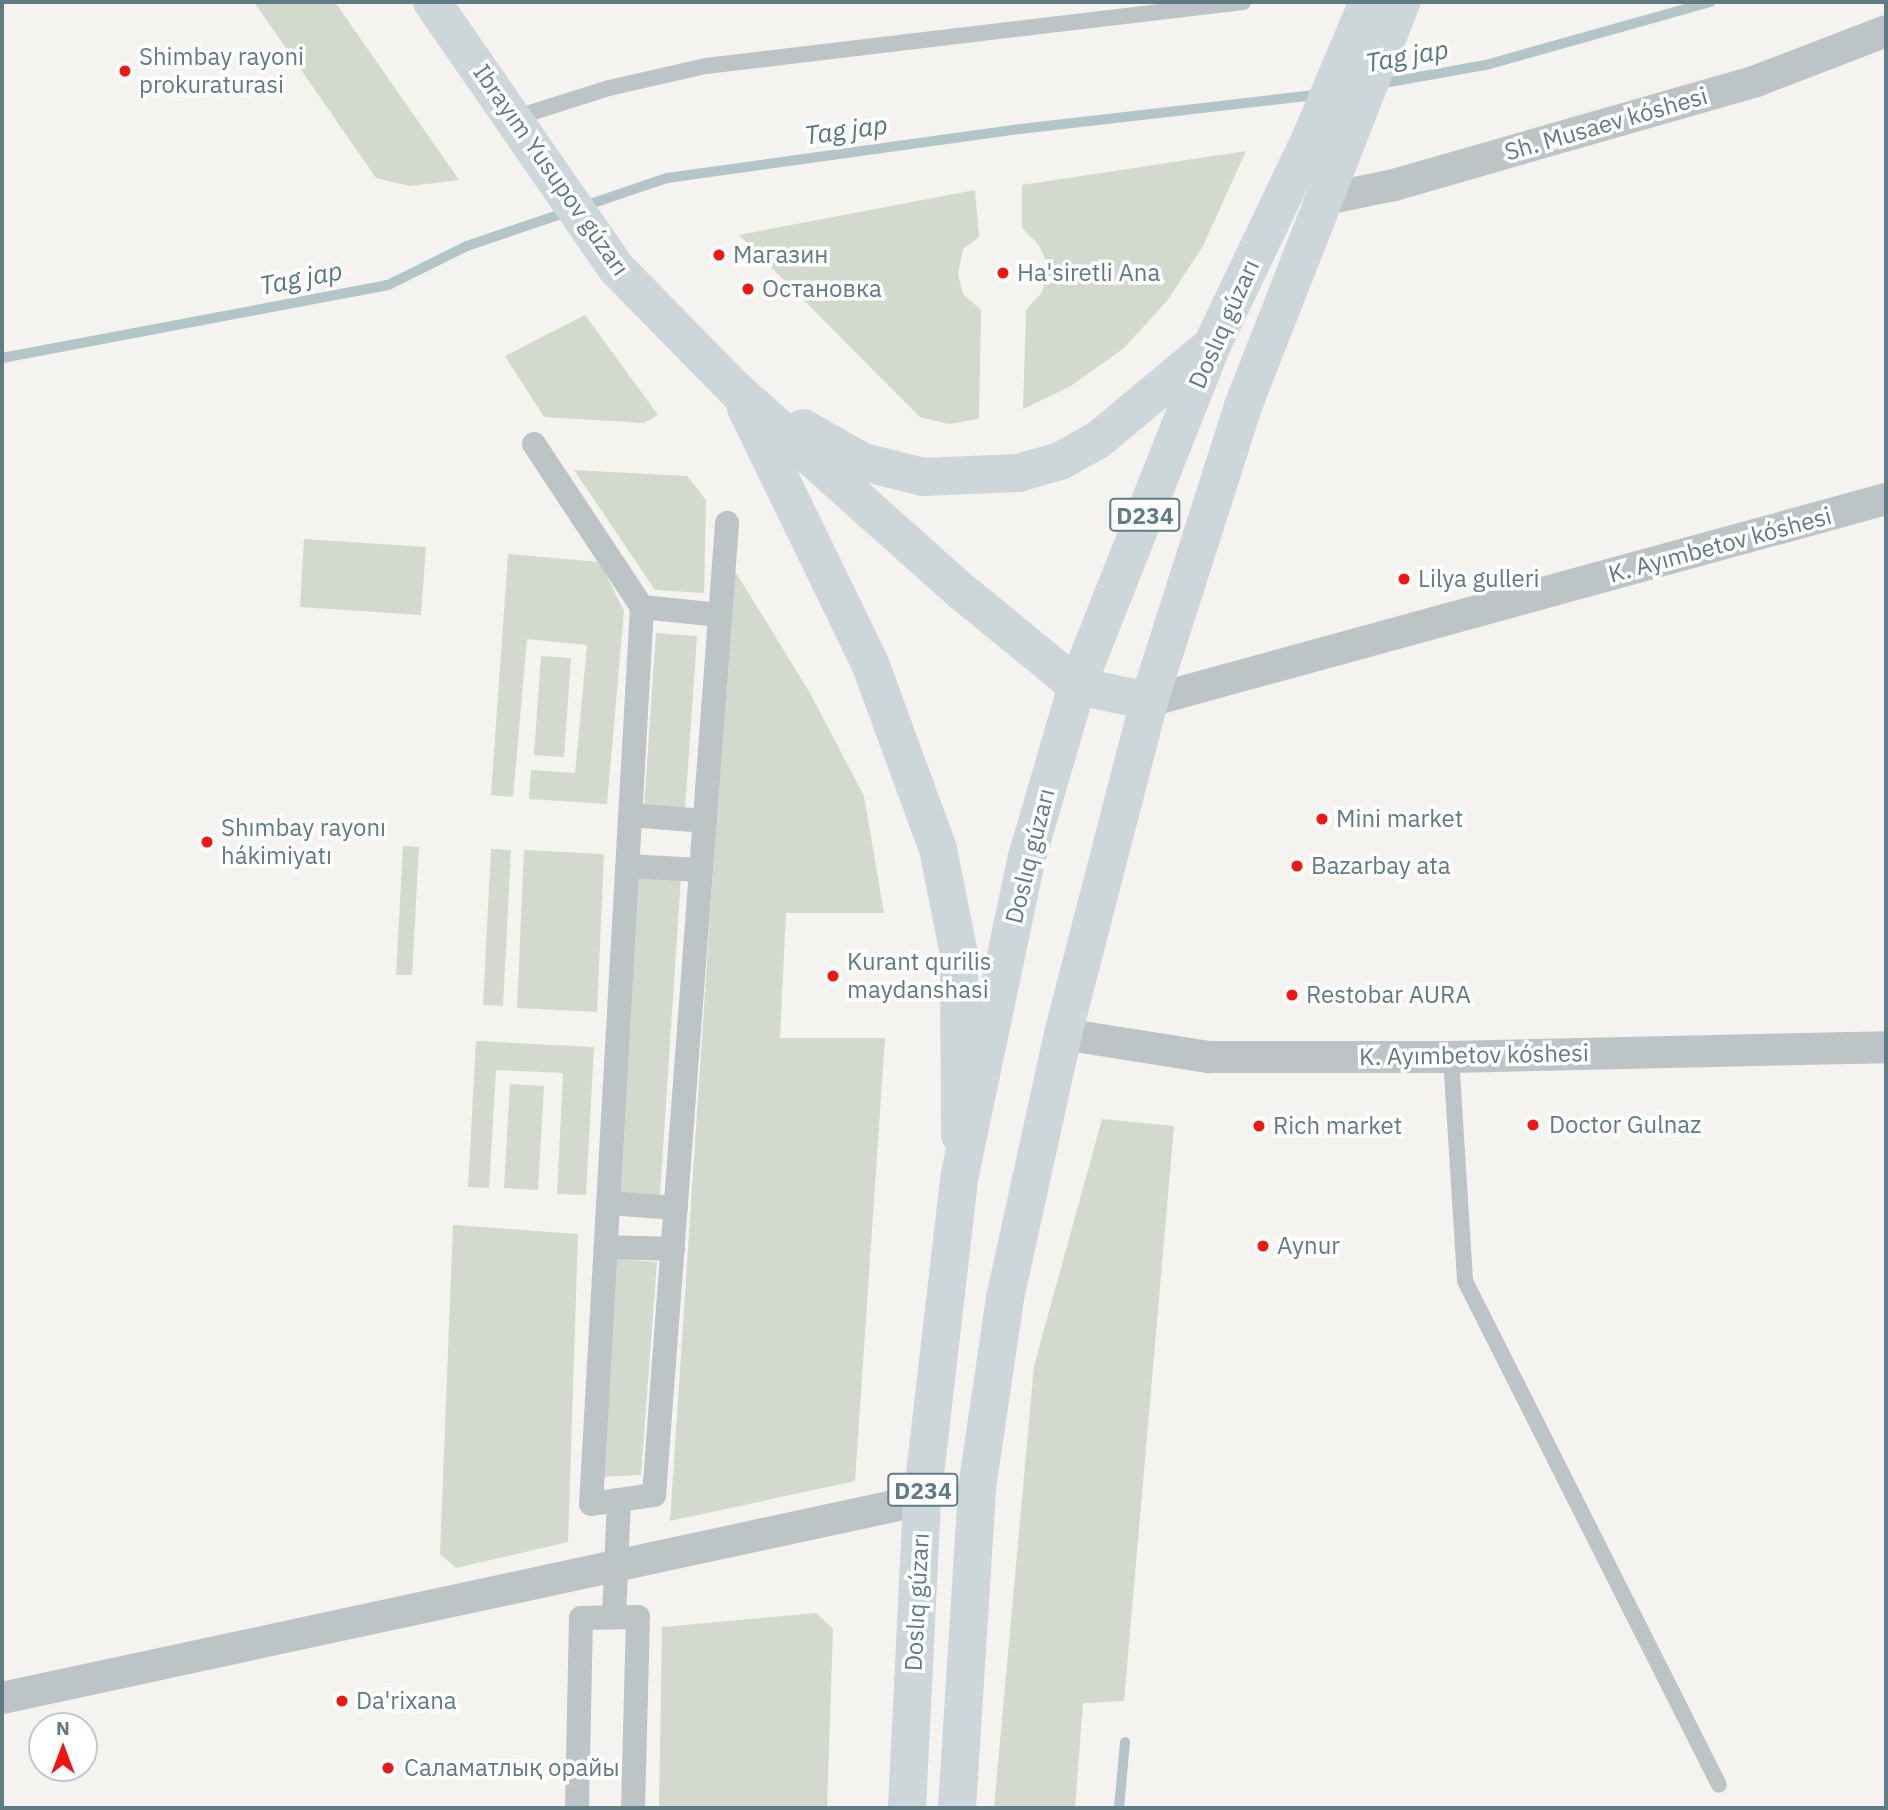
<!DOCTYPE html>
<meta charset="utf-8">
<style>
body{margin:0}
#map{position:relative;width:1888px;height:1810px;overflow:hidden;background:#f4f3ef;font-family:"IBM Plex Sans",sans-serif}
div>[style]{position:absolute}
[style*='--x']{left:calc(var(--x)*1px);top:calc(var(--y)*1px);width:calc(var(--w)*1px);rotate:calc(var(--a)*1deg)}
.green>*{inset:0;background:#d4d9ce}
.stream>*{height:10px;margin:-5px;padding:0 5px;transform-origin:5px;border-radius:5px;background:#b3c5c7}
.service>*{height:16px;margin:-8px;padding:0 8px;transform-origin:8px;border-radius:8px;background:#bdc4c6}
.pedestrian>*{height:24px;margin:-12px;padding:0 12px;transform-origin:12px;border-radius:12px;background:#bdc4c6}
.minor>*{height:32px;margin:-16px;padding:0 16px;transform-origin:16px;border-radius:16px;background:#bdc4c6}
.secondary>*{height:38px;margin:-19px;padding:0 19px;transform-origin:19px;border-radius:19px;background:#cdd6d8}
.primary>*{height:38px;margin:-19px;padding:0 19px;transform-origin:19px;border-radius:19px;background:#cdd6d8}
.dots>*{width:19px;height:19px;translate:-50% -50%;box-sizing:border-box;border:4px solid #fff;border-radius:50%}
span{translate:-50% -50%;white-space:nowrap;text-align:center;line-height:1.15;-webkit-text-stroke:7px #fff;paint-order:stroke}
.shield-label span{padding:2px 5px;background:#fff;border:2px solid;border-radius:5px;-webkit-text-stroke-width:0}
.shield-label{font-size:23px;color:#607b83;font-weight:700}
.poi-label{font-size:24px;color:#607b83}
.left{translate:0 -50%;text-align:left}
.street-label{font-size:24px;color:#607b83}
.water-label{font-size:26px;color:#57787a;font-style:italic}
.frame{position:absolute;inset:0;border:4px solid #607b83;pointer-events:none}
.north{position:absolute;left:28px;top:1712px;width:70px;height:70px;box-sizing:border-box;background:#fff;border:2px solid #bfcacd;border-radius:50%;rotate:0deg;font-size:19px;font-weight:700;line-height:28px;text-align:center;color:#607b83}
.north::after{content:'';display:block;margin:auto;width:24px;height:32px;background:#f21511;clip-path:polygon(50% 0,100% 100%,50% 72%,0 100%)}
</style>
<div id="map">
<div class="green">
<div style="clip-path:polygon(254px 2px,335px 2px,459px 180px,410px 186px,376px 178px)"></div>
<div style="clip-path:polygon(1246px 151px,1203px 246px,1167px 301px,1124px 348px,1071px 386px,1023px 409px,1026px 310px,1042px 292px,1049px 267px,1038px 244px,1022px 228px,1022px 185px)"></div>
<div style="clip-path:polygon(975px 190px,979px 237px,963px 249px,958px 274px,963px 294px,981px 310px,979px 419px,948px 424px,920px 417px,739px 235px)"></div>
<div style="clip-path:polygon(585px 315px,658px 415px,644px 423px,544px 417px,505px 356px)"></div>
<div style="clip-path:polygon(574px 470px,687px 476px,706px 500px,704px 593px,655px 590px)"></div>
<div style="clip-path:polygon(304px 539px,426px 547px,421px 615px,300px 607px)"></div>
<div style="clip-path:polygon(508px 554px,600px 562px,624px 611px,607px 804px,529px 799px,531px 770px,575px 773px,587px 645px,527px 639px,513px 797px,491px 795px)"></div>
<div style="clip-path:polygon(733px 568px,810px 693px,864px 796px,884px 913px,786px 913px,780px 1038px,885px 1038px,855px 1481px,670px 1521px)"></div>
<div style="clip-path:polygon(656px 633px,697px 636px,685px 810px,644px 807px)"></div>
<div style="clip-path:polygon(541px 656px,571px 658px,564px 757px,534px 755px)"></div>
<div style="clip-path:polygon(403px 846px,419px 847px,412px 975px,396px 975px)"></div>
<div style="clip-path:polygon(491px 849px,511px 850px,503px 1006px,483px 1005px)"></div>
<div style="clip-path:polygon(524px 850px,604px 854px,597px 1012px,517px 1008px)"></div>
<div style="clip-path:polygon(638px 873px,681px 876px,660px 1195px,617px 1192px)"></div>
<div style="clip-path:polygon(476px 1041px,594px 1047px,586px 1195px,557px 1194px,563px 1073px,496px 1070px,489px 1188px,468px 1187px)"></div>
<div style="clip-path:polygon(510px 1084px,544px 1086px,538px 1190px,504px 1188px)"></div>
<div style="clip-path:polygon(1102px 1119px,1174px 1126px,1124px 1701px,1083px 1703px,1075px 1808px,994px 1808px,1034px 1366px)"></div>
<div style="clip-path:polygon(453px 1225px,578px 1234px,568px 1542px,456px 1568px,440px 1554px)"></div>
<div style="clip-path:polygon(615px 1259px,657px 1262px,641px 1475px,599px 1477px)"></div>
<div style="clip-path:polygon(816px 1613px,833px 1629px,827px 1808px,659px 1808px,662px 1627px)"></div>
</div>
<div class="stream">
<div style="--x:1378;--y:84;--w:110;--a:-10"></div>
<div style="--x:1486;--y:65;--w:233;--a:-15.7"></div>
<div style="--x:2;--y:358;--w:393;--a:-10.7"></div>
<div style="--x:388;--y:285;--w:88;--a:-26.3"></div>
<div style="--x:467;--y:246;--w:211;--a:-18.8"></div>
<div style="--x:667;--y:178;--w:348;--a:-7.9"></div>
<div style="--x:1012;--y:130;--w:311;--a:-6.6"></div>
<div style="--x:1119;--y:1808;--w:66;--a:-84.8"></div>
</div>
<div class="service">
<div style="--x:514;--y:118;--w:100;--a:-17.5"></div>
<div style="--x:609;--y:88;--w:99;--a:-12.8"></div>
<div style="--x:706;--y:66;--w:541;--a:-6.8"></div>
<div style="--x:1451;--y:1057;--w:224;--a:86.4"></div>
<div style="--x:1465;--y:1281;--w:564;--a:63.25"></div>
</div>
<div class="pedestrian">
<div style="--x:534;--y:444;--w:196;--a:56.5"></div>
<div style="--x:642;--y:607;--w:898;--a:93.25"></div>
<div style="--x:591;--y:1504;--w:64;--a:-8.1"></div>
<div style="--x:654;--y:1495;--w:975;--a:-85.7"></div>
<div style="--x:642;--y:607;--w:78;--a:5.9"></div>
<div style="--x:630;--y:815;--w:75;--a:4.6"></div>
<div style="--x:628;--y:866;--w:73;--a:3.1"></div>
<div style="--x:608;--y:1203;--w:68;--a:4.2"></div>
<div style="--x:606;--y:1247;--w:67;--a:1.7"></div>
<div style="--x:614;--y:1617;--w:117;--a:-87.6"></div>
<div style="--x:577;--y:1808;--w:190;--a:-88.8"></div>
<div style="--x:581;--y:1618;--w:57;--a:-1"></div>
<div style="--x:638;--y:1617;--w:191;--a:91.5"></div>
</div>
<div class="minor">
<div style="--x:1321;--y:200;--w:75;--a:-11.6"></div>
<div style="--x:1394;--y:185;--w:377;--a:-16"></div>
<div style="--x:1756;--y:81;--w:139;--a:-21"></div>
<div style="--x:1149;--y:701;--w:764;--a:-15.33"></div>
<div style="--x:1063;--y:1034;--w:148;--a:9"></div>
<div style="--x:1209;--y:1057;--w:242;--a:0"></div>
<div style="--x:1451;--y:1057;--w:435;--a:-1.3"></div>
<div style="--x:2;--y:1698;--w:941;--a:-12.15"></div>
</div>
<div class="secondary">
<div style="--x:432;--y:2;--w:325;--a:55.3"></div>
<div style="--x:617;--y:269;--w:171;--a:45.5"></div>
<div style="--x:737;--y:391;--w:300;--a:41.8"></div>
<div style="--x:961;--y:591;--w:150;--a:39.3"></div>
<div style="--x:1077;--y:686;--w:74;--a:11.8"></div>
<div style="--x:746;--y:408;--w:287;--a:64.1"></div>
<div style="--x:871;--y:666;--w:195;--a:69.9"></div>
<div style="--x:938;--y:849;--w:107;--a:78.7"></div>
<div style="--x:959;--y:954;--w:181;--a:89.7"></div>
<div style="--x:803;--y:428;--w:69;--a:29.5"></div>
<div style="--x:863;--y:462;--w:62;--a:14"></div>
<div style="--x:923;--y:477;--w:95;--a:-2.4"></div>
<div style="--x:1018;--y:473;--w:44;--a:-15.9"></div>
<div style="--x:1060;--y:461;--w:43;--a:-28.9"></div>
<div style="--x:1098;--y:440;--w:148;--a:-39.8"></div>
</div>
<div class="primary">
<div style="--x:907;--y:1808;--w:308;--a:-87.2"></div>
<div style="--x:922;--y:1500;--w:328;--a:-83.4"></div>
<div style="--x:960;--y:1174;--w:324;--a:-78.1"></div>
<div style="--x:1027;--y:857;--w:178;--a:-73.7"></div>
<div style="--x:1077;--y:686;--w:367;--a:-68.4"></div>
<div style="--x:1212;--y:345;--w:233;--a:-64.5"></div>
<div style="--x:1312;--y:135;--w:144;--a:-67.2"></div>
<div style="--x:957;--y:1808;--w:321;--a:-86.4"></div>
<div style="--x:977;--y:1488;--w:192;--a:-81.6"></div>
<div style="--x:1005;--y:1298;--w:270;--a:-77.6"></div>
<div style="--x:1063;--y:1034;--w:344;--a:-75.5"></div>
<div style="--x:1149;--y:701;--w:310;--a:-72.3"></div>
<div style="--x:1243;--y:406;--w:434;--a:-68.6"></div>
</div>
<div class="dots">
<div style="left:125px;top:71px;background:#f21511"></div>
<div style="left:719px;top:255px;background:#f21511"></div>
<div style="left:1003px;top:273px;background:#f21511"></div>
<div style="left:748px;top:289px;background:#f21511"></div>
<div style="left:1404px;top:579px;background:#f21511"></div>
<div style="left:1322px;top:819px;background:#f21511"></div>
<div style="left:207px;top:842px;background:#f21511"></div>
<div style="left:1297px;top:866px;background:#f21511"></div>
<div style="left:833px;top:976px;background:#f21511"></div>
<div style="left:1292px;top:995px;background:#f21511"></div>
<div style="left:1533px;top:1125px;background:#f21511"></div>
<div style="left:1259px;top:1126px;background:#f21511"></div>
<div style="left:1263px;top:1246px;background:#f21511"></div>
<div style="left:342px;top:1701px;background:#f21511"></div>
<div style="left:388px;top:1768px;background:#f21511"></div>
</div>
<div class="shield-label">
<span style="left:1145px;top:515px">D234</span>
<span style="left:923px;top:1490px">D234</span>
</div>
<div class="poi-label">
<span class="left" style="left:139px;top:71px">Shimbay rayoni<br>prokuraturasi</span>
<span class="left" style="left:733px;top:255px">Магазин</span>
<span class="left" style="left:1017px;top:273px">Ha'siretli Ana</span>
<span class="left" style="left:762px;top:289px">Остановка</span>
<span class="left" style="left:1418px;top:579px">Lilya gulleri</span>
<span class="left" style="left:1336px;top:819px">Mini market</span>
<span class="left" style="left:221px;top:842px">Shımbay rayonı<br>hákimiyatı</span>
<span class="left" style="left:1311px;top:866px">Bazarbay ata</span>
<span class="left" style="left:847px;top:976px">Kurant qurilis<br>maydanshasi</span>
<span class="left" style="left:1306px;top:995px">Restobar AURA</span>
<span class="left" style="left:1549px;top:1125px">Doctor Gulnaz</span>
<span class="left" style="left:1273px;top:1126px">Rich market</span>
<span class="left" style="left:1277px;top:1246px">Aynur</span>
<span class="left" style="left:356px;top:1701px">Da'rixana</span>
<span class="left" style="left:404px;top:1768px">Саламатлық орайы</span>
</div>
<div class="street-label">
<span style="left:1606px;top:124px;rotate:-16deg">Sh. Musaev kóshesi</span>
<span style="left:551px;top:170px;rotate:55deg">Ibrayım Yusupov gúzarı</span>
<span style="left:1224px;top:324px;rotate:-66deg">Doslıq gúzarı</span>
<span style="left:1720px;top:545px;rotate:-15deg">K. Ayımbetov kóshesi</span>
<span style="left:1030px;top:856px;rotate:-76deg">Doslıq gúzarı</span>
<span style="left:1474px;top:1055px;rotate:-1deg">K. Ayımbetov kóshesi</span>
<span style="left:917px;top:1602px;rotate:-87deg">Doslıq gúzarı</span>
</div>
<div class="water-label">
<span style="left:1407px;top:56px;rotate:-10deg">Tag jap</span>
<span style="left:846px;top:130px;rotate:-8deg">Tag jap</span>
<span style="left:301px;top:278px;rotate:-11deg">Tag jap</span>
</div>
<div class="frame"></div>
<div class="north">N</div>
</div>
